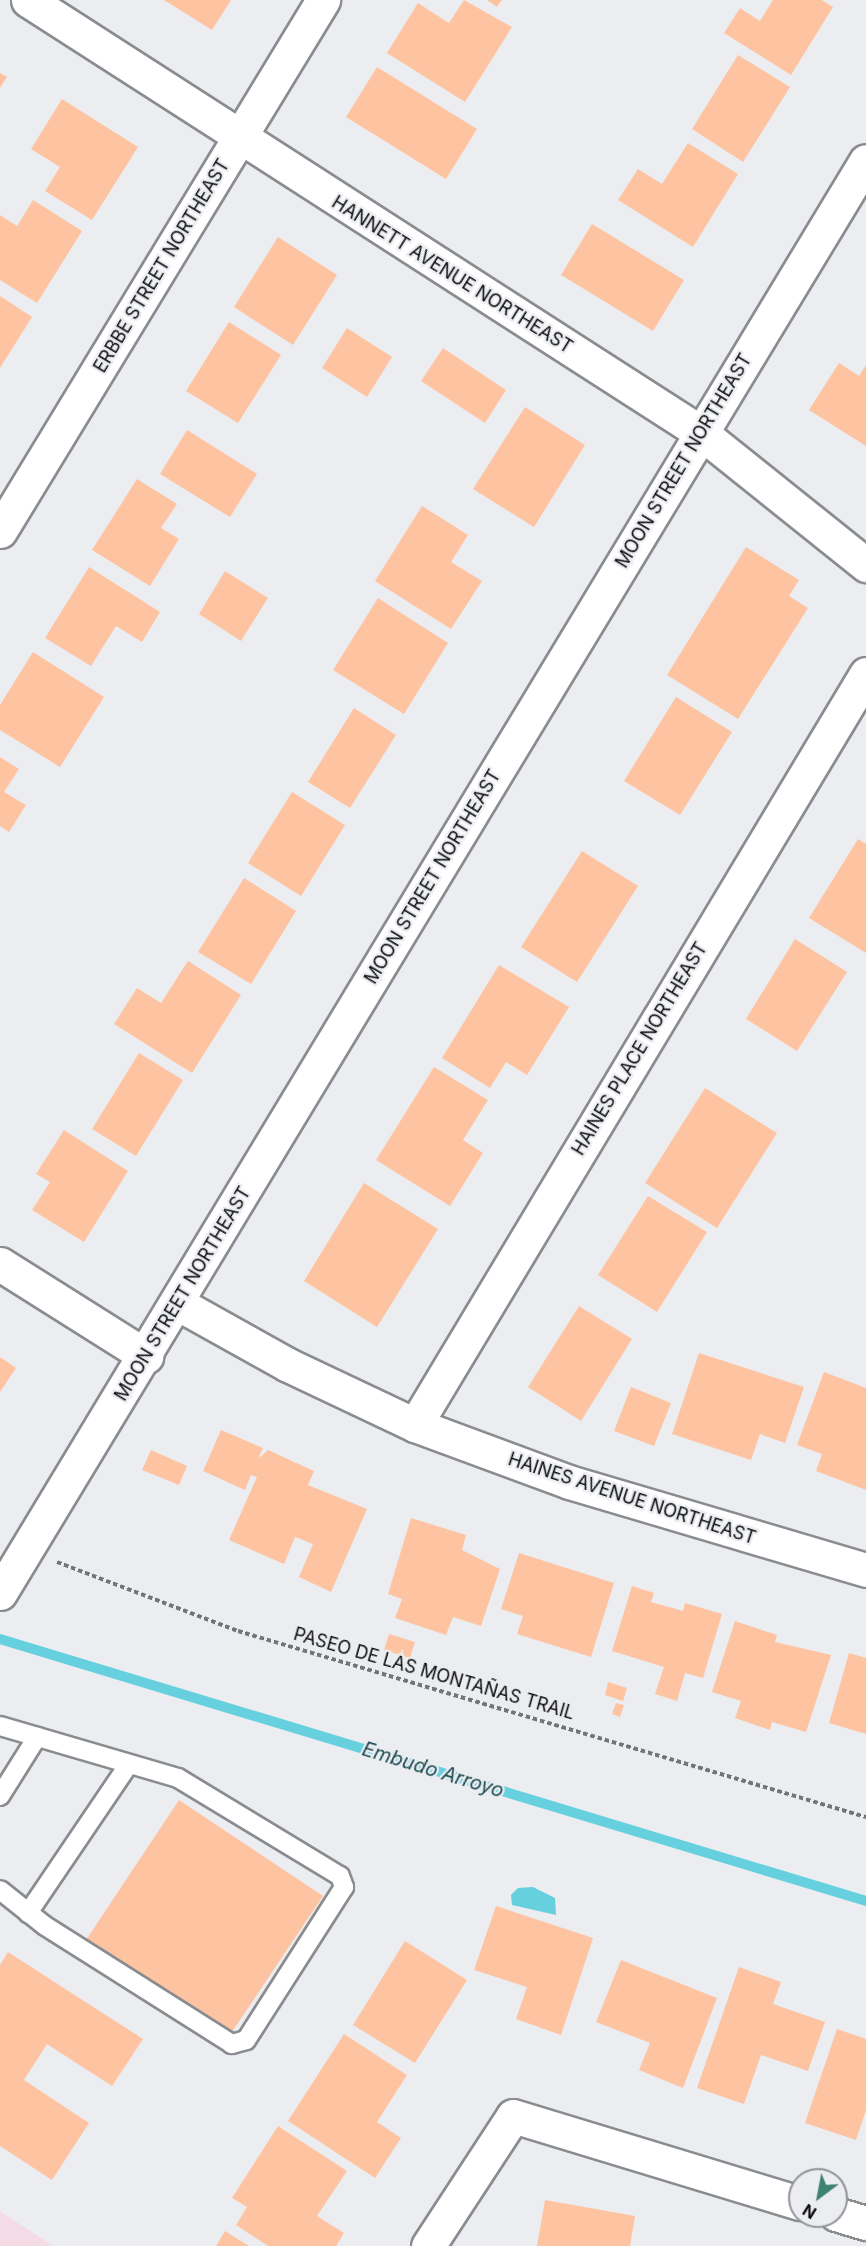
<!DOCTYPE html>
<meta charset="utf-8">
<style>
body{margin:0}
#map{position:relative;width:866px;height:2246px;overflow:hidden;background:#ebedf1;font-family:Inter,sans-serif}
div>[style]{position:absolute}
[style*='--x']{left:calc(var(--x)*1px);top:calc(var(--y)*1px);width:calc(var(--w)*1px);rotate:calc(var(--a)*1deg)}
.commercial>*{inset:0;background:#f4dbe5}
.water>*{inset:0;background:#66d0df}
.stream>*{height:10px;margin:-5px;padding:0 5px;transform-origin:5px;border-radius:5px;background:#66d0df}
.building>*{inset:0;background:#fec4a2}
.path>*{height:4px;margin-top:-2px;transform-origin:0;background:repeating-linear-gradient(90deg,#737477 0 4.5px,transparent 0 7.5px)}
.roads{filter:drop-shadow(2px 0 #8a8c90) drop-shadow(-2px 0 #8a8c90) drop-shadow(0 2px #8a8c90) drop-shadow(0 -2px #8a8c90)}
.service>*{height:18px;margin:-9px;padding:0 9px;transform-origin:9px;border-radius:9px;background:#fff}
.minor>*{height:33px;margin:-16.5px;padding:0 16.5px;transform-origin:16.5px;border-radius:16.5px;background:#fff}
.tertiary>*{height:33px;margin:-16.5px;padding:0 16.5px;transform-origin:16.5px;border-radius:16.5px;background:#fff}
span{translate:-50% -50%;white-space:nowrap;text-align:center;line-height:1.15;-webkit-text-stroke:4.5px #ebedf1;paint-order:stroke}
.street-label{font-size:18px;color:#0d0d0f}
.water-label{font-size:20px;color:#1a4a50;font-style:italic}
.north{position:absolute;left:788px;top:2168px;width:60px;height:60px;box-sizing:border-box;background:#ebedf1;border:2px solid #929397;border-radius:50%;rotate:212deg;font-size:16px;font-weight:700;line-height:24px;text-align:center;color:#0d0d0f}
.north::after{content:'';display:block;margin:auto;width:21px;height:27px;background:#3e8274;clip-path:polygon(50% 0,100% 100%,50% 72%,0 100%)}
</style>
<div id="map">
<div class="commercial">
<div style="clip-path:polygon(0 2211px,53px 2246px,0 2246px)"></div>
</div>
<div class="water">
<div style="clip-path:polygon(533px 1887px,555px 1898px,556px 1915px,512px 1905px,511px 1895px,518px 1888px)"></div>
</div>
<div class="stream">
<div style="--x:0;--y:1639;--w:905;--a:16.83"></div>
</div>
<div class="building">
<div style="clip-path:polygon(164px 0,231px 0,212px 30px)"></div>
<div style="clip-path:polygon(464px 0,512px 27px,465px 102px,387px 53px,418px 3px,449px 23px)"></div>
<div style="clip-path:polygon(487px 0,502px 0,497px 7px)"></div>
<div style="clip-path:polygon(773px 0,822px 0,833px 7px,791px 75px,724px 33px,740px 8px,760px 21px)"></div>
<div style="clip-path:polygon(738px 55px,790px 87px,743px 162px,692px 129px)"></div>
<div style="clip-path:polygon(377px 67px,477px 129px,446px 179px,346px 117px)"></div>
<div style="clip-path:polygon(0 73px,7px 77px,0 88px)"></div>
<div style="clip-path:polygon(62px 99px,138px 147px,92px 220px,45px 191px,60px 167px,31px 149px)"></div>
<div style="clip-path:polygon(688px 143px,738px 174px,693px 247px,618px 200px,638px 169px,662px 184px)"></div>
<div style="clip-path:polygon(33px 200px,82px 231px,37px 303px,0 280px,0 215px,17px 226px)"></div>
<div style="clip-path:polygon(592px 224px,684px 280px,653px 331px,561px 275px)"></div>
<div style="clip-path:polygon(278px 237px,337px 275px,293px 345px,234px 307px)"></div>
<div style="clip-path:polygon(0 296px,32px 317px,0 368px)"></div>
<div style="clip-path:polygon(229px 322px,281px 355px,238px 423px,186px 391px)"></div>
<div style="clip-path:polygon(347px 328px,392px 357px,367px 397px,322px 368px)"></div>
<div style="clip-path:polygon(443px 348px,506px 390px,485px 423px,421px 381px)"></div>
<div style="clip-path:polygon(839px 363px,859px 376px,866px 365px,866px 446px,809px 410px)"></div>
<div style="clip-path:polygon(525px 407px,585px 445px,534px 527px,473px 489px)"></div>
<div style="clip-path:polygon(187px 430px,257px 474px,230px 517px,160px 474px)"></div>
<div style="clip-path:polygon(137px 479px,177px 504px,161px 528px,179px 539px,150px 586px,92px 550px)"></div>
<div style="clip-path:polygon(422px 506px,468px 535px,451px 562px,482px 581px,451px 629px,375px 581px)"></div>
<div style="clip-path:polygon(746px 547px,799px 580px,789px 596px,808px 608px,738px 719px,667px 675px)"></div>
<div style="clip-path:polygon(89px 567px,160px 612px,142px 642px,116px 626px,91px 666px,45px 638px)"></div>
<div style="clip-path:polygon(225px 571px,268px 598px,241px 641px,199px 614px)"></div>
<div style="clip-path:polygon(378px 598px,448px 643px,404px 714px,333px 670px)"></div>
<div style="clip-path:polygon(33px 652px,104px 697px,60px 767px,0 730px,0 705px)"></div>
<div style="clip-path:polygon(676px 697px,732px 732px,680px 815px,624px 781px)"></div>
<div style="clip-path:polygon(354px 708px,396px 735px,350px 808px,308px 782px)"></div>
<div style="clip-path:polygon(0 757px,19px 769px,4px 792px,26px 805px,9px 832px,0 826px)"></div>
<div style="clip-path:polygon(292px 792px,345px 825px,301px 896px,248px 863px)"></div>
<div style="clip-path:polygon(858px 839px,866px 844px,866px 953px,809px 918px)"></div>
<div style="clip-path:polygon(582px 851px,638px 886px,577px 982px,521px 947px)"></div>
<div style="clip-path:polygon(244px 878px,296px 911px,251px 984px,198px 952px)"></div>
<div style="clip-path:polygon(795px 939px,847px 972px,797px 1051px,746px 1019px)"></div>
<div style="clip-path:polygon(188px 961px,241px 995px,192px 1073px,114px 1024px,137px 988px,161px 1003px)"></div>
<div style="clip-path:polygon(499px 965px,569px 1007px,527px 1075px,506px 1062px,490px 1088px,442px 1058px)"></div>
<div style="clip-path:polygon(139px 1053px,183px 1080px,136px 1156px,92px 1129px)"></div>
<div style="clip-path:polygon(434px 1067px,488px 1100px,463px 1140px,483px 1153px,450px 1206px,376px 1160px)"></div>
<div style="clip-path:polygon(705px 1088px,777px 1133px,717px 1228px,645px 1183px)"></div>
<div style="clip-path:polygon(64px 1130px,128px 1171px,84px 1242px,32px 1210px,50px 1182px,36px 1174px)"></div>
<div style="clip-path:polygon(364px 1183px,438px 1229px,377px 1327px,304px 1281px)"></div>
<div style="clip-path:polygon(648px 1196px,707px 1232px,657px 1312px,598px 1275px)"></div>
<div style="clip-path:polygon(579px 1306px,632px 1339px,581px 1421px,528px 1387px)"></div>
<div style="clip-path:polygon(699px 1353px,804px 1387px,785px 1443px,760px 1434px,751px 1460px,672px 1434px)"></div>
<div style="clip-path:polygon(0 1357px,16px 1368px,0 1392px)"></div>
<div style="clip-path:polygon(824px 1372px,866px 1388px,866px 1490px,816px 1471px,822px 1454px,797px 1445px)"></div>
<div style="clip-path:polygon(631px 1387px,671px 1403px,654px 1446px,614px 1431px)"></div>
<div style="clip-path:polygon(221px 1430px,263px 1448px,258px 1459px,268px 1450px,314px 1471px,308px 1485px,367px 1509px,331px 1592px,299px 1577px,313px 1544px,295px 1537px,284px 1564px,229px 1540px,257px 1477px,251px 1475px,245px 1490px,203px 1471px)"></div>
<div style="clip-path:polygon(151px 1450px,187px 1466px,179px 1485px,142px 1470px)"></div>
<div style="clip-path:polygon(411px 1518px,466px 1535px,462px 1550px,500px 1569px,481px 1626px,453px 1617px,446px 1635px,395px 1618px,402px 1599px,388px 1594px)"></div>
<div style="clip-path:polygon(519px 1553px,614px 1583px,591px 1657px,517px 1634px,523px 1616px,501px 1609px)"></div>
<div style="clip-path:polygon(632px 1586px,654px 1593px,651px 1602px,683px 1611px,685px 1603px,722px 1614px,703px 1678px,685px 1673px,677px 1701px,655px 1694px,664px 1667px,612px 1651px)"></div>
<div style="clip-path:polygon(735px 1621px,777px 1635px,775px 1642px,831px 1655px,806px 1732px,772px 1722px,770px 1730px,735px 1718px,741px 1701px,712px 1692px)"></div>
<div style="clip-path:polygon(389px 1634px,415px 1642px,410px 1658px,384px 1650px)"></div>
<div style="clip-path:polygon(849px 1653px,866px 1658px,866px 1734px,829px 1723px)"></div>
<div style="clip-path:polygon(608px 1682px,627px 1688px,623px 1701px,605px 1695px)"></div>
<div style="clip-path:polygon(616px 1703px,624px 1705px,620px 1717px,612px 1714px)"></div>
<div style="clip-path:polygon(179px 1800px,323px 1896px,230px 2035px,86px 1940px)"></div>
<div style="clip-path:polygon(496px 1906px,593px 1938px,561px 2035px,516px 2019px,527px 1987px,474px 1970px)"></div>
<div style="clip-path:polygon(405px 1941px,467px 1980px,415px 2063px,353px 2025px)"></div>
<div style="clip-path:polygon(8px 1952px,143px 2039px,112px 2086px,47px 2044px,24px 2080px,89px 2123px,52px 2180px,0 2146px,0 1965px)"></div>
<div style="clip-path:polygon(621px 1960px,717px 1998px,683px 2088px,639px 2070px,650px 2043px,596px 2022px)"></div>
<div style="clip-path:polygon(739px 1967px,781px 1982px,773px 2004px,825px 2022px,808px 2071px,761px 2055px,744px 2104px,697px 2088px)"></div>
<div style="clip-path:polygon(837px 2029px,866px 2039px,866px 2110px,856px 2140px,805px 2123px)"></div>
<div style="clip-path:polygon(344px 2034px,407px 2075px,377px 2122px,401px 2138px,375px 2178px,288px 2121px)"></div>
<div style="clip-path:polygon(278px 2126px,347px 2171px,317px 2216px,344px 2233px,336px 2246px,268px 2246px,236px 2225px,247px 2207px,232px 2198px)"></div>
<div style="clip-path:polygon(545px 2200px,635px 2216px,630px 2246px,537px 2246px)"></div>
<div style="clip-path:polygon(225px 2231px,249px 2246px,216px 2246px)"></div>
</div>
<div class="path">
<div style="--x:57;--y:1562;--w:194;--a:20.9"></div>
<div style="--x:238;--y:1631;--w:655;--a:16.5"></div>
</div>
<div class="roads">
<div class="service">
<div style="--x:0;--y:1726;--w:185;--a:16.3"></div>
<div style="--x:178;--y:1778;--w:189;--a:31.2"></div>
<div style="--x:340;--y:1876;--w:12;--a:70"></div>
<div style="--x:344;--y:1887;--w:182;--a:122.6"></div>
<div style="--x:246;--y:2040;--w:15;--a:164"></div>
<div style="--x:232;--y:2044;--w:222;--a:-147.7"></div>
<div style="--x:44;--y:1925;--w:56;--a:-141.5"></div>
<div style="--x:0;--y:1796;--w:70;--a:-57.9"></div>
<div style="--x:28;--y:1913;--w:180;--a:-55.9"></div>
</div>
<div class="minor">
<div style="--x:28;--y:0;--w:799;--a:32.74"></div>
<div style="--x:700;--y:432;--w:213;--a:38.7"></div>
<div style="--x:0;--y:531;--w:622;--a:-58.69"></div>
<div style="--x:0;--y:1264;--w:173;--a:32.2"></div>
<div style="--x:177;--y:1303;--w:127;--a:29.2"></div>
<div style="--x:288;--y:1365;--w:140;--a:25.3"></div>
<div style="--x:415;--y:1425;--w:164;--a:20.3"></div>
<div style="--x:569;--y:1482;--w:310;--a:16.5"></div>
<div style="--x:415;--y:1425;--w:876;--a:-59.01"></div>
<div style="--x:836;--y:2214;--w:31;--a:17"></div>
<div style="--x:428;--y:2246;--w:155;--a:-56.8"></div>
<div style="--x:513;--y:2116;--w:300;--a:16.9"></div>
</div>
<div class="tertiary">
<div style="--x:0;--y:1593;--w:1673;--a:-58.84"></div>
</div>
</div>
<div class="street-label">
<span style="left:162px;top:266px;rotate:-59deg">ERBBE STREET NORTHEAST</span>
<span style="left:452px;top:275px;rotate:32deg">HANNETT AVENUE NORTHEAST</span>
<span style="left:684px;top:461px;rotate:-59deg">MOON STREET NORTHEAST</span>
<span style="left:433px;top:877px;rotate:-59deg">MOON STREET NORTHEAST</span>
<span style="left:640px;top:1049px;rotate:-59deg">HAINES PLACE NORTHEAST</span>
<span style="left:183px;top:1294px;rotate:-59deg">MOON STREET NORTHEAST</span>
<span style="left:632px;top:1499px;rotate:18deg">HAINES AVENUE NORTHEAST</span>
<span style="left:434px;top:1674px;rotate:16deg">PASEO DE LAS MONTAÑAS TRAIL</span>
</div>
<div class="water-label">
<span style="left:433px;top:1770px;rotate:17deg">Embudo Arroyo</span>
</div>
<div class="north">N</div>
</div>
